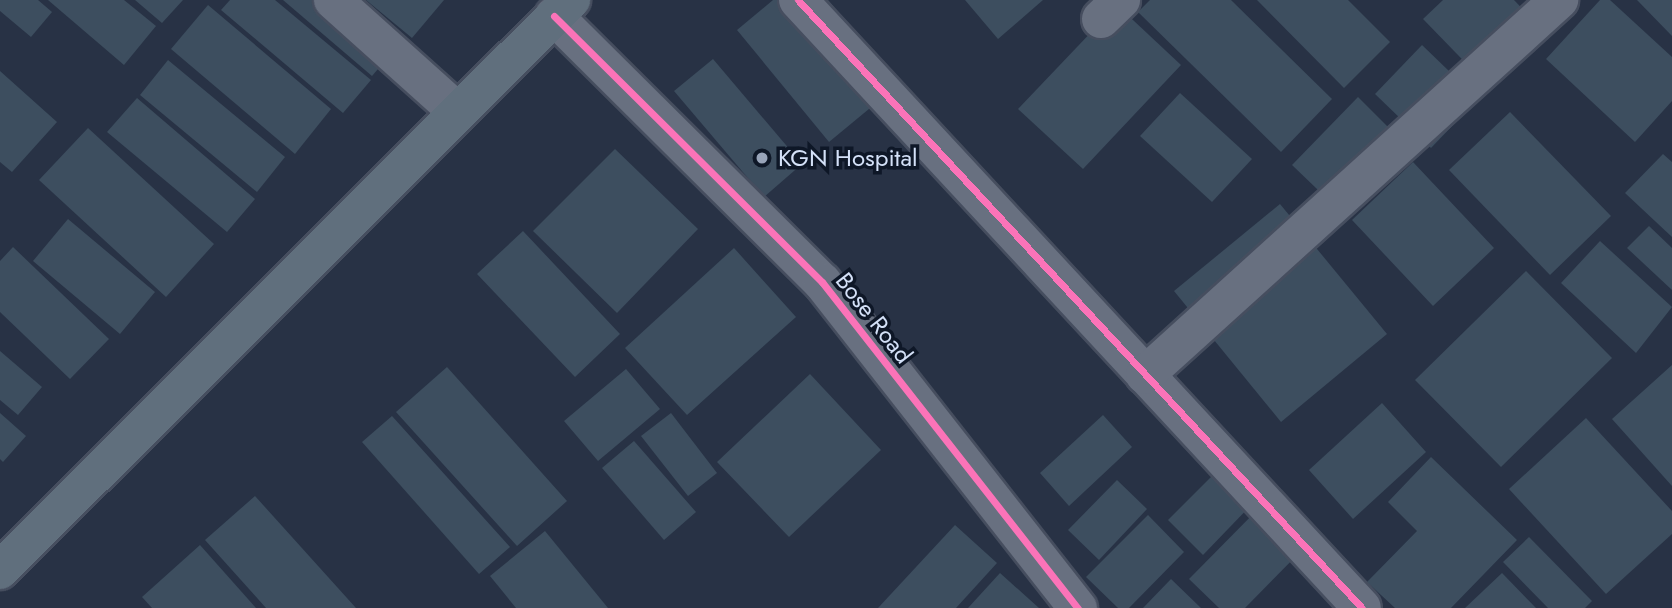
<!DOCTYPE html>
<style>
body{margin:0}
#map{position:relative;width:1672px;height:608px;overflow:hidden;background:#283245;font-family:Jost,sans-serif}
div>[style]{position:absolute}
[style*='--x']{left:calc(var(--x)*1px);top:calc(var(--y)*1px);width:calc(var(--w)*1px);rotate:calc(var(--a)*1deg)}
.building>*{inset:0;background:#3d4e5f}
.roads{filter:drop-shadow(2px 0 #464e5f) drop-shadow(-2px 0 #464e5f) drop-shadow(0 2px #464e5f) drop-shadow(0 -2px #464e5f)}
.minor>*{height:38px;margin:-19px;padding:0 19px;transform-origin:19px;border-radius:19px;background:#687080}
.primary>*{height:38px;margin:-19px;padding:0 19px;transform-origin:19px;border-radius:19px;background:#606f7d}
.cycleway>*{height:7px;margin:-3.5px;padding:0 3.5px;transform-origin:3.5px;border-radius:3.5px;background:#fb73b8}
.dots>*{width:19px;height:19px;translate:-50% -50%;box-sizing:border-box;border:4px solid #0e1727;border-radius:50%}
span{translate:-50% -50%;white-space:nowrap;text-align:center;line-height:1.15;-webkit-text-stroke:7px #0e1727;paint-order:stroke}
.poi-label{font-size:24px;color:#d4e1f8}
.left{translate:0 -50%;text-align:left}
.street-label{font-size:24px;color:#d4e1f8}
</style>
<div id="map">
<div class="building">
<div style="clip-path:polygon(0 0,38px 0,52px 12px,31px 37px,0 11px)"></div>
<div style="clip-path:polygon(48px 0,124px 0,156px 26px,124px 65px)"></div>
<div style="clip-path:polygon(135px 0,183px 0,162px 23px)"></div>
<div style="clip-path:polygon(230px 0,275px 0,371px 80px,343px 113px,221px 10px)"></div>
<div style="clip-path:polygon(283px 0,356px 0,403px 40px,372px 76px)"></div>
<div style="clip-path:polygon(366px 0,444px 0,412px 38px)"></div>
<div style="clip-path:polygon(773px 0,828px 0,898px 85px,829px 142px,737px 30px)"></div>
<div style="clip-path:polygon(965px 0,1043px 0,998px 39px)"></div>
<div style="clip-path:polygon(1150px 0,1231px 0,1332px 99px,1281px 152px,1138px 12px)"></div>
<div style="clip-path:polygon(1257px 0,1348px 0,1390px 42px,1344px 88px)"></div>
<div style="clip-path:polygon(1443px 0,1514px 0,1545px 32px,1489px 87px,1423px 19px)"></div>
<div style="clip-path:polygon(1600px 0,1610px 0,1672px 57px,1672px 101px,1635px 142px,1546px 59px)"></div>
<div style="clip-path:polygon(1637px 0,1672px 0,1672px 36px)"></div>
<div style="clip-path:polygon(208px 5px,331px 109px,295px 154px,171px 49px)"></div>
<div style="clip-path:polygon(1117px 5px,1181px 65px,1083px 169px,1018px 109px)"></div>
<div style="clip-path:polygon(1422px 45px,1478px 99px,1431px 148px,1375px 94px)"></div>
<div style="clip-path:polygon(713px 59px,802px 164px,764px 197px,674px 91px)"></div>
<div style="clip-path:polygon(168px 60px,285px 157px,257px 192px,140px 95px)"></div>
<div style="clip-path:polygon(0 71px,57px 122px,12px 172px,0 162px)"></div>
<div style="clip-path:polygon(1180px 93px,1252px 159px,1212px 202px,1140px 136px)"></div>
<div style="clip-path:polygon(1358px 97px,1407px 146px,1342px 213px,1292px 165px)"></div>
<div style="clip-path:polygon(137px 98px,255px 199px,227px 232px,107px 132px)"></div>
<div style="clip-path:polygon(1510px 112px,1611px 216px,1550px 275px,1449px 170px)"></div>
<div style="clip-path:polygon(88px 128px,214px 244px,166px 297px,39px 180px)"></div>
<div style="clip-path:polygon(615px 149px,698px 229px,617px 313px,533px 231px)"></div>
<div style="clip-path:polygon(1663px 154px,1672px 162px,1672px 237px,1625px 193px)"></div>
<div style="clip-path:polygon(1413px 162px,1494px 248px,1433px 306px,1352px 220px)"></div>
<div style="clip-path:polygon(1280px 204px,1387px 334px,1281px 422px,1174px 291px)"></div>
<div style="clip-path:polygon(68px 219px,155px 292px,120px 334px,33px 261px)"></div>
<div style="clip-path:polygon(1649px 226px,1672px 248px,1672px 290px,1627px 248px)"></div>
<div style="clip-path:polygon(523px 231px,620px 334px,575px 377px,477px 274px)"></div>
<div style="clip-path:polygon(1600px 241px,1672px 307px,1636px 353px,1561px 283px)"></div>
<div style="clip-path:polygon(13px 247px,109px 339px,70px 379px,0 312px,0 261px)"></div>
<div style="clip-path:polygon(734px 248px,796px 317px,687px 415px,625px 348px)"></div>
<div style="clip-path:polygon(1526px 271px,1612px 358px,1501px 467px,1415px 380px)"></div>
<div style="clip-path:polygon(0 351px,42px 387px,18px 415px,0 400px)"></div>
<div style="clip-path:polygon(1672px 365px,1672px 486px,1612px 419px)"></div>
<div style="clip-path:polygon(447px 367px,567px 501px,517px 546px,396px 412px)"></div>
<div style="clip-path:polygon(626px 369px,660px 409px,598px 461px,564px 421px)"></div>
<div style="clip-path:polygon(810px 374px,881px 450px,789px 537px,717px 462px)"></div>
<div style="clip-path:polygon(1382px 403px,1426px 452px,1353px 519px,1309px 470px)"></div>
<div style="clip-path:polygon(0 413px,26px 436px,3px 462px,0 459px)"></div>
<div style="clip-path:polygon(671px 413px,717px 473px,688px 496px,641px 436px)"></div>
<div style="clip-path:polygon(1103px 415px,1132px 447px,1069px 506px,1040px 473px)"></div>
<div style="clip-path:polygon(392px 416px,510px 547px,479px 574px,362px 442px)"></div>
<div style="clip-path:polygon(1586px 418px,1672px 511px,1672px 534px,1606px 594px,1509px 489px)"></div>
<div style="clip-path:polygon(634px 441px,696px 512px,664px 540px,602px 468px)"></div>
<div style="clip-path:polygon(1431px 457px,1517px 540px,1451px 608px,1395px 608px,1367px 582px,1417px 531px,1388px 502px)"></div>
<div style="clip-path:polygon(1221px 467px,1255px 501px,1203px 555px,1168px 520px)"></div>
<div style="clip-path:polygon(1117px 480px,1147px 509px,1099px 560px,1068px 530px)"></div>
<div style="clip-path:polygon(255px 496px,356px 608px,266px 608px,205px 540px)"></div>
<div style="clip-path:polygon(1264px 503px,1307px 545px,1245px 608px,1219px 608px,1189px 579px)"></div>
<div style="clip-path:polygon(1148px 515px,1184px 552px,1129px 608px,1118px 608px,1086px 577px)"></div>
<div style="clip-path:polygon(955px 525px,997px 563px,956px 608px,878px 608px)"></div>
<div style="clip-path:polygon(545px 531px,608px 608px,516px 608px,490px 576px)"></div>
<div style="clip-path:polygon(1529px 537px,1592px 601px,1585px 608px,1548px 608px,1503px 562px)"></div>
<div style="clip-path:polygon(200px 545px,256px 608px,152px 608px,142px 597px)"></div>
<div style="clip-path:polygon(1000px 573px,1039px 608px,968px 608px)"></div>
<div style="clip-path:polygon(1502px 573px,1536px 608px,1465px 608px)"></div>
<div style="clip-path:polygon(1171px 579px,1201px 608px,1143px 608px)"></div>
</div>
<div class="roads">
<div class="minor">
<div style="--x:333;--y:0;--w:168;--a:41.9"></div>
<div style="--x:798;--y:0;--w:829;--a:47.15"></div>
<div style="--x:554;--y:16;--w:378;--a:44.8"></div>
<div style="--x:822;--y:282;--w:415;--a:51.9"></div>
<div style="--x:1101;--y:19;--w:28;--a:-44"></div>
<div style="--x:1145;--y:375;--w:559;--a:-42.17"></div>
</div>
<div class="primary">
<div style="--x:0;--y:570;--w:807;--a:-44.95"></div>
</div>
</div>
<div class="cycleway">
<div style="--x:798;--y:0;--w:829;--a:47.15"></div>
<div style="--x:554;--y:16;--w:378;--a:44.8"></div>
<div style="--x:822;--y:282;--w:415;--a:51.9"></div>
</div>
<div class="dots">
<div style="left:762px;top:158px;background:#98a4b9"></div>
</div>
<div class="poi-label">
<span class="left" style="left:778px;top:158px">KGN Hospital</span>
</div>
<div class="street-label">
<span style="left:874px;top:318px;rotate:52deg">Bose Road</span>
</div>
</div>
